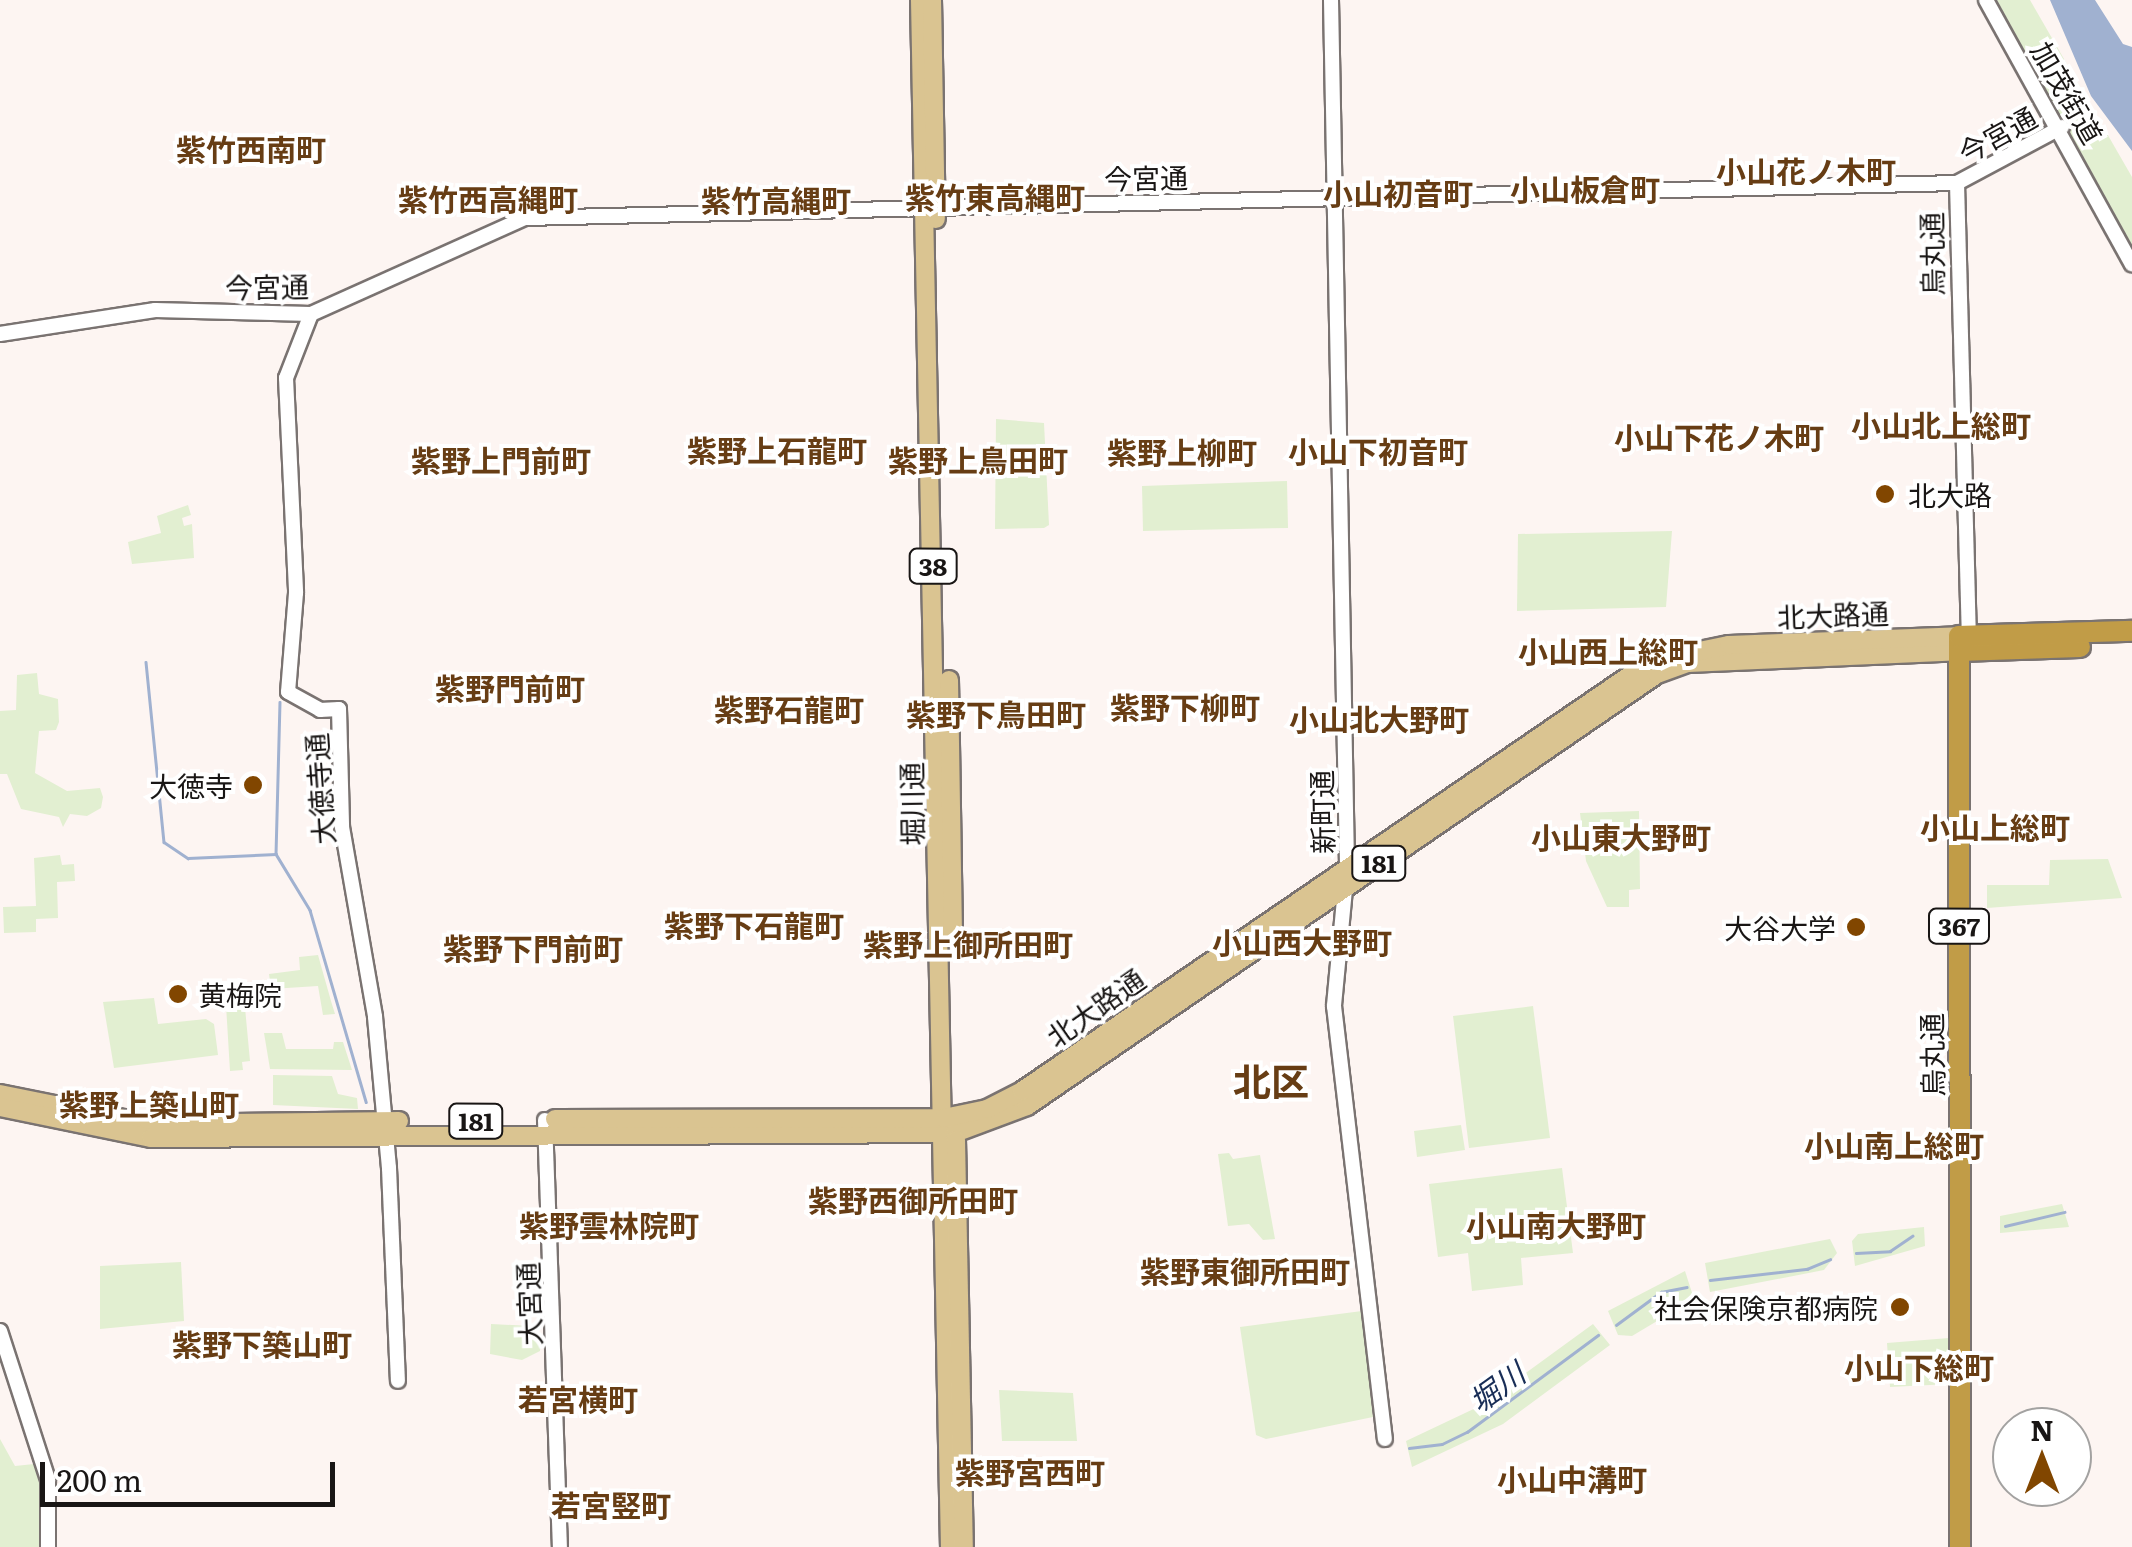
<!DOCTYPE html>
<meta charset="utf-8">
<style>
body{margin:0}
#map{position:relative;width:2132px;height:1547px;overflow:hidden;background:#fdf5f2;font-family:Literata,"Noto Sans JP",serif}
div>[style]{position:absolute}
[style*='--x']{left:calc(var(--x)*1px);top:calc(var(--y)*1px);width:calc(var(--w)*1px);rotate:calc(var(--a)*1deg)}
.green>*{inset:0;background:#e2efd1}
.water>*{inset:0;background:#a0b1d0}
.stream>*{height:2.5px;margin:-1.25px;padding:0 1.25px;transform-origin:1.25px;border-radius:1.25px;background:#a0b1d0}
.roads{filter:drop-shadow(2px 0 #7a7371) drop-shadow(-2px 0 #7a7371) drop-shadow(0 2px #7a7371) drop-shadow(0 -2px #7a7371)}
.minor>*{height:14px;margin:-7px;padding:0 7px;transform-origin:7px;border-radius:7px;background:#fff}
.major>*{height:18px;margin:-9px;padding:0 9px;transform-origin:9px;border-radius:9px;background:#dac491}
.highway>*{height:20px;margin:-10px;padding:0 10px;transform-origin:10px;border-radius:10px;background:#c19c47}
.dots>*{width:28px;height:28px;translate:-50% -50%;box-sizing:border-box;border:5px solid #fff;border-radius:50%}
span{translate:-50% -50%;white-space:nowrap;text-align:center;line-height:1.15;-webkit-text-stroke:8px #fff;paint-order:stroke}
.shield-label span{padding:2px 8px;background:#fff;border:2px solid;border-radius:8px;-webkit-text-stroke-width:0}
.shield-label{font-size:25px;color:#191615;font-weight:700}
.street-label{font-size:28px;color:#191615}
.poi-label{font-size:28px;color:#191615}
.left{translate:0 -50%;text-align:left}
.right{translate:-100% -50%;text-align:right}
.neighbourhood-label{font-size:30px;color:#673d14;font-weight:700}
.water-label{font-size:30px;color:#192e57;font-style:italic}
.district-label{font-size:38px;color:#673d14;font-weight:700}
.north{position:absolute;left:1992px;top:1407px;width:100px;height:100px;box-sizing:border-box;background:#fff;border:2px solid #a3a2a1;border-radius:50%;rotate:0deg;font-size:28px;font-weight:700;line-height:40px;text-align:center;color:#191615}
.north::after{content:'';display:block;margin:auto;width:35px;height:45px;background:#814600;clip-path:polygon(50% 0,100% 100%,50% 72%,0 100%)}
.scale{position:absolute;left:40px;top:1462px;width:295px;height:45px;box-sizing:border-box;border:5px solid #191615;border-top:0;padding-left:12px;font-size:30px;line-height:35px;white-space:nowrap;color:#191615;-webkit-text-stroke:8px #fff;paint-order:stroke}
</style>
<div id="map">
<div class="green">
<div style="clip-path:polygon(1994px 0,2030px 0,2132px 177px,2132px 246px)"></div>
<div style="clip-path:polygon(996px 419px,1044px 423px,1049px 525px,1044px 528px,995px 529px)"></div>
<div style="clip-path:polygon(1287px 481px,1288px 528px,1143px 531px,1142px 486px)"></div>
<div style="clip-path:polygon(188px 505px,191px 515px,182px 518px,184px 526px,192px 524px,194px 558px,132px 564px,128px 542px,161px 533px,157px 516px)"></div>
<div style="clip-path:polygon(1672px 531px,1666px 607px,1517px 611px,1518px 534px)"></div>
<div style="clip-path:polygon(37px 673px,39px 694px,58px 699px,59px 722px,56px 730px,39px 731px,35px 773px,67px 791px,100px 788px,103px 797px,101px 808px,87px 816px,70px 814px,63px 827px,59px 817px,21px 809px,7px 774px,0 774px,0 711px,16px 710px,17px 675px)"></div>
<div style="clip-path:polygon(1639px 811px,1640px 889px,1629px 890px,1629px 907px,1607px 907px,1586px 861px,1580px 813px)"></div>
<div style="clip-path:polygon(60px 855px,62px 865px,74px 864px,75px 881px,57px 882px,58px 918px,36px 919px,36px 932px,4px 933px,3px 907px,36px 906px,34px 858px)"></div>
<div style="clip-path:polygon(2108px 859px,2122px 898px,1987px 908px,1987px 885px,2049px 885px,2050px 860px)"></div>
<div style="clip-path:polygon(318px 955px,331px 1001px,335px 1014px,323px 1015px,318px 986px,271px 989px,269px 974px,300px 970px,299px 957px)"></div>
<div style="clip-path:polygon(234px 997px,244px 997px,250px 1061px,242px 1062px,243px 1070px,230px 1071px,226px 1005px)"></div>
<div style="clip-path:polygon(154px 998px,158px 1024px,206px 1019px,214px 1024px,218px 1055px,114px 1068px,103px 1002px)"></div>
<div style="clip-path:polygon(1533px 1006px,1550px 1138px,1469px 1148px,1453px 1016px)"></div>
<div style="clip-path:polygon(264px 1033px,282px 1033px,286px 1049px,333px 1049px,334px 1042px,343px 1042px,352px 1070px,270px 1069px)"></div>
<div style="clip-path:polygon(273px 1075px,332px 1076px,338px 1094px,357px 1098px,358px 1109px,273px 1105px)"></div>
<div style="clip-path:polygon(1461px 1125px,1465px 1150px,1417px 1157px,1414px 1131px)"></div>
<div style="clip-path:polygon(1229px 1153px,1233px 1159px,1260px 1155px,1275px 1239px,1263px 1240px,1249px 1224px,1228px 1226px,1218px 1154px)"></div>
<div style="clip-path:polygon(1562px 1168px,1573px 1253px,1521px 1258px,1523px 1285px,1472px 1291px,1468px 1253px,1438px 1257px,1429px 1184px)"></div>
<div style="clip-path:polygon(2062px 1204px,2069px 1227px,2000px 1233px,2000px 1216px)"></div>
<div style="clip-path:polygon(1924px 1227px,1925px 1246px,1855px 1266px,1852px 1241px,1858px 1234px)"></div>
<div style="clip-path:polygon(1830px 1239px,1837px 1253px,1824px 1270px,1710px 1292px,1705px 1263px)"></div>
<div style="clip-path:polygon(181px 1262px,184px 1321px,100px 1329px,100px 1266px)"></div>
<div style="clip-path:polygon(1685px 1271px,1694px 1299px,1632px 1336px,1618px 1335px,1608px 1311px)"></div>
<div style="clip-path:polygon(1362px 1311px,1373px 1417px,1266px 1439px,1256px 1435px,1240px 1327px)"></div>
<div style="clip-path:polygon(491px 1324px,530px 1326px,529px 1336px,541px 1337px,540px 1351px,522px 1360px,490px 1354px)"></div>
<div style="clip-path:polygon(1593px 1324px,1610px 1345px,1503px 1424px,1412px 1467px,1406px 1441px,1482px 1405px)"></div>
<div style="clip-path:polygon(1949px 1338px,1950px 1384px,1890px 1387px,1887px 1343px)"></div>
<div style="clip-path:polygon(999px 1390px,1073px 1393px,1077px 1441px,1002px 1441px)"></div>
<div style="clip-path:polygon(0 1439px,15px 1466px,34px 1464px,40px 1486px,39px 1547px,0 1547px)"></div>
</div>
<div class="water">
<div style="clip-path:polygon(2050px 0,2095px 0,2123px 44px,2132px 47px,2132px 151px,2091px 96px)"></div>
</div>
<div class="stream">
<div style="--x:146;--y:662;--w:181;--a:84.3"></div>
<div style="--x:164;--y:842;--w:29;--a:34"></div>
<div style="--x:188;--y:858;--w:88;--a:-2.6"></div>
<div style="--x:280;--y:702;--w:152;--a:91.5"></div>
<div style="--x:276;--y:854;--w:66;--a:58.7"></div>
<div style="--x:310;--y:910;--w:200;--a:73.7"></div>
<div style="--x:2005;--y:1226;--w:61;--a:-13.3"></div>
<div style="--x:1856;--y:1253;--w:34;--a:-3"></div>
<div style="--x:1890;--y:1251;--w:27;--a:-34"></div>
<div style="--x:1710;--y:1280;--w:98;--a:-6.5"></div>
<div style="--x:1807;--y:1269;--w:25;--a:-23"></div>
<div style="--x:1616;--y:1325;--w:56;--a:-36.3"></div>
<div style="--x:1661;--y:1292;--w:26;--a:-11"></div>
<div style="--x:1409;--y:1448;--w:33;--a:-7"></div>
<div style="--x:1442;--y:1444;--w:28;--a:-26"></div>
<div style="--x:1467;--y:1432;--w:163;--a:-36.5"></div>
</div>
<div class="roads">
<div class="minor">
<div style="--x:1331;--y:0;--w:868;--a:88.94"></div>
<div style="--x:1347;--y:868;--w:139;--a:95.4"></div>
<div style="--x:1334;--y:1006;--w:436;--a:83.3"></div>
<div style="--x:1986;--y:0;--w:302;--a:61.1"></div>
<div style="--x:1957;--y:183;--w:453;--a:88.5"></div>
<div style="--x:311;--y:314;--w:69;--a:111.3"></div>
<div style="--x:286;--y:378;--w:215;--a:87.3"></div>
<div style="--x:296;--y:593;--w:99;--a:94.6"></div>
<div style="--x:288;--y:692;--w:37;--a:29"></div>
<div style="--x:320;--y:710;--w:19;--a:-3"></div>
<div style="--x:339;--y:709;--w:118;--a:88.5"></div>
<div style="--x:342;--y:827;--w:193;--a:80.1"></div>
<div style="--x:375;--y:1017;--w:152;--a:84.7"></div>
<div style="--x:389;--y:1168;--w:213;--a:87.6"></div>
<div style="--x:0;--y:334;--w:157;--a:-8.8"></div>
<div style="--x:155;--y:310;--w:156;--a:1.5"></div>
<div style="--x:311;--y:314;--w:235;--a:-24.2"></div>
<div style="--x:525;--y:218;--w:1432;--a:-1.4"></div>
<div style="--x:1957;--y:183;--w:119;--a:-28.1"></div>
<div style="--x:545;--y:1120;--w:427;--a:88"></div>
<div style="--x:0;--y:1331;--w:157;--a:72.1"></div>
<div style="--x:48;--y:1480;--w:67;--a:90"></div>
</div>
<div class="major">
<div style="--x:920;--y:0;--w:1547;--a:88.89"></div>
<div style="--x:932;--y:0;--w:219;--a:89"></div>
<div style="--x:949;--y:680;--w:254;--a:89.1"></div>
<div style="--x:0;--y:1094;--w:152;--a:11.4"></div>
<div style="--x:149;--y:1124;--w:250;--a:-0.7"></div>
<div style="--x:0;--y:1107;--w:154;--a:11.6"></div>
<div style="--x:151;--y:1138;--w:804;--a:-0.36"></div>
<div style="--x:955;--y:1133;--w:77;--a:-20.6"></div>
<div style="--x:1027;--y:1106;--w:764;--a:-34.44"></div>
<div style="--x:1657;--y:674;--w:33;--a:-20"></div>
<div style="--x:1688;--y:663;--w:271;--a:-2.5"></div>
<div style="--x:555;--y:1119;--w:389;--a:-0.1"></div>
<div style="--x:944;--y:1118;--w:44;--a:-11.8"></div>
<div style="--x:987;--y:1109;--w:39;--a:-27"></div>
<div style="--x:1022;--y:1091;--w:762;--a:-34.36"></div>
<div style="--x:1651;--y:661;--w:80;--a:-11.6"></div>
<div style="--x:1729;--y:645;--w:230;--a:-2.2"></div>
<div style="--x:956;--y:1140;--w:407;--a:88.9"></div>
</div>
<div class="highway">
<div style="--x:1959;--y:651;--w:121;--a:-1.9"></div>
<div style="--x:1960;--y:1547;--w:911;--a:-90.06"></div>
<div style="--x:1959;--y:636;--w:173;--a:-1.7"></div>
</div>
</div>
<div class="dots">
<div style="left:1885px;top:494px;background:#814600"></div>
<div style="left:253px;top:785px;background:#814600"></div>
<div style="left:1856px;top:927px;background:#814600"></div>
<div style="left:178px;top:994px;background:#814600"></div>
<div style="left:1900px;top:1307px;background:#814600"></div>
</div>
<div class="shield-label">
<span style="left:933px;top:566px">38</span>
<span style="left:1379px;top:863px">181</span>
<span style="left:1959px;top:926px">367</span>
<span style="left:476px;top:1121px">181</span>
</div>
<div class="street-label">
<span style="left:2068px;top:92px;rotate:60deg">加茂街道</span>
<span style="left:1997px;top:134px;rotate:-29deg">今宮通</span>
<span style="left:1146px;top:177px;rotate:-1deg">今宮通</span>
<span style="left:1931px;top:254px;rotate:-91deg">烏丸通</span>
<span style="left:267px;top:286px;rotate:-1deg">今宮通</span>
<span style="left:1833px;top:614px;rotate:-2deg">北大路通</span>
<span style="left:319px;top:789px;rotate:-94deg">大徳寺通</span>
<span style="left:911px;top:804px;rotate:-91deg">堀川通</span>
<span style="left:1321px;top:812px;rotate:-91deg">新町通</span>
<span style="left:1095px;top:1007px;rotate:-35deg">北大路通</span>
<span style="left:1931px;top:1055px;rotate:-91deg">烏丸通</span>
<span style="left:528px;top:1304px;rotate:-92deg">大宮通</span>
</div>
<div class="poi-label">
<span class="left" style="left:1908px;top:494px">北大路</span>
<span class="right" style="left:233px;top:785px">大徳寺</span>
<span class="right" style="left:1836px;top:927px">大谷大学</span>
<span class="left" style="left:198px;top:994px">黄梅院</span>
<span class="right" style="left:1878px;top:1307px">社会保険京都病院</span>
</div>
<div class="neighbourhood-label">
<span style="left:251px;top:148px">紫竹西南町</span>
<span style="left:1806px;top:170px">小山花ノ木町</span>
<span style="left:1585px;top:188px">小山板倉町</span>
<span style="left:1398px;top:192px">小山初音町</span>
<span style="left:995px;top:196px">紫竹東高縄町</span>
<span style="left:488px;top:198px">紫竹西高縄町</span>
<span style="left:776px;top:199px">紫竹高縄町</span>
<span style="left:1941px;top:424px">小山北上総町</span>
<span style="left:1719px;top:436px">小山下花ノ木町</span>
<span style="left:777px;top:449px">紫野上石龍町</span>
<span style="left:1378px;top:450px">小山下初音町</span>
<span style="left:1182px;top:451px">紫野上柳町</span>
<span style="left:501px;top:459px">紫野上門前町</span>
<span style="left:978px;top:459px">紫野上鳥田町</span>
<span style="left:1608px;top:650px">小山西上総町</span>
<span style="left:510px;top:687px">紫野門前町</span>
<span style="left:1185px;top:706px">紫野下柳町</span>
<span style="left:789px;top:708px">紫野石龍町</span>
<span style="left:996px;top:713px">紫野下鳥田町</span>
<span style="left:1379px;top:718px">小山北大野町</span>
<span style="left:1995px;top:826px">小山上総町</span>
<span style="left:1621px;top:836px">小山東大野町</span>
<span style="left:754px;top:924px">紫野下石龍町</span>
<span style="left:1302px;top:941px">小山西大野町</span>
<span style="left:968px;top:943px">紫野上御所田町</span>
<span style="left:533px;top:947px">紫野下門前町</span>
<span style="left:149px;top:1103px">紫野上築山町</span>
<span style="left:1894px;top:1144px">小山南上総町</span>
<span style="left:913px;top:1199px">紫野西御所田町</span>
<span style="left:609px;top:1224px">紫野雲林院町</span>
<span style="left:1556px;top:1224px">小山南大野町</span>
<span style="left:1245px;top:1270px">紫野東御所田町</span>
<span style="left:262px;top:1343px">紫野下築山町</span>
<span style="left:1919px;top:1366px">小山下総町</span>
<span style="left:578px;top:1398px">若宮横町</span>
<span style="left:1030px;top:1471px">紫野宮西町</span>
<span style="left:1572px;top:1478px">小山中溝町</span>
<span style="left:611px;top:1504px">若宮竪町</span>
</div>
<div class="water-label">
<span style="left:1496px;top:1386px;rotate:-36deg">堀川</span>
</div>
<div class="district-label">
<span style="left:1271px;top:1080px">北区</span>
</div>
<div class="north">N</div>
<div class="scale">200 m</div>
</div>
